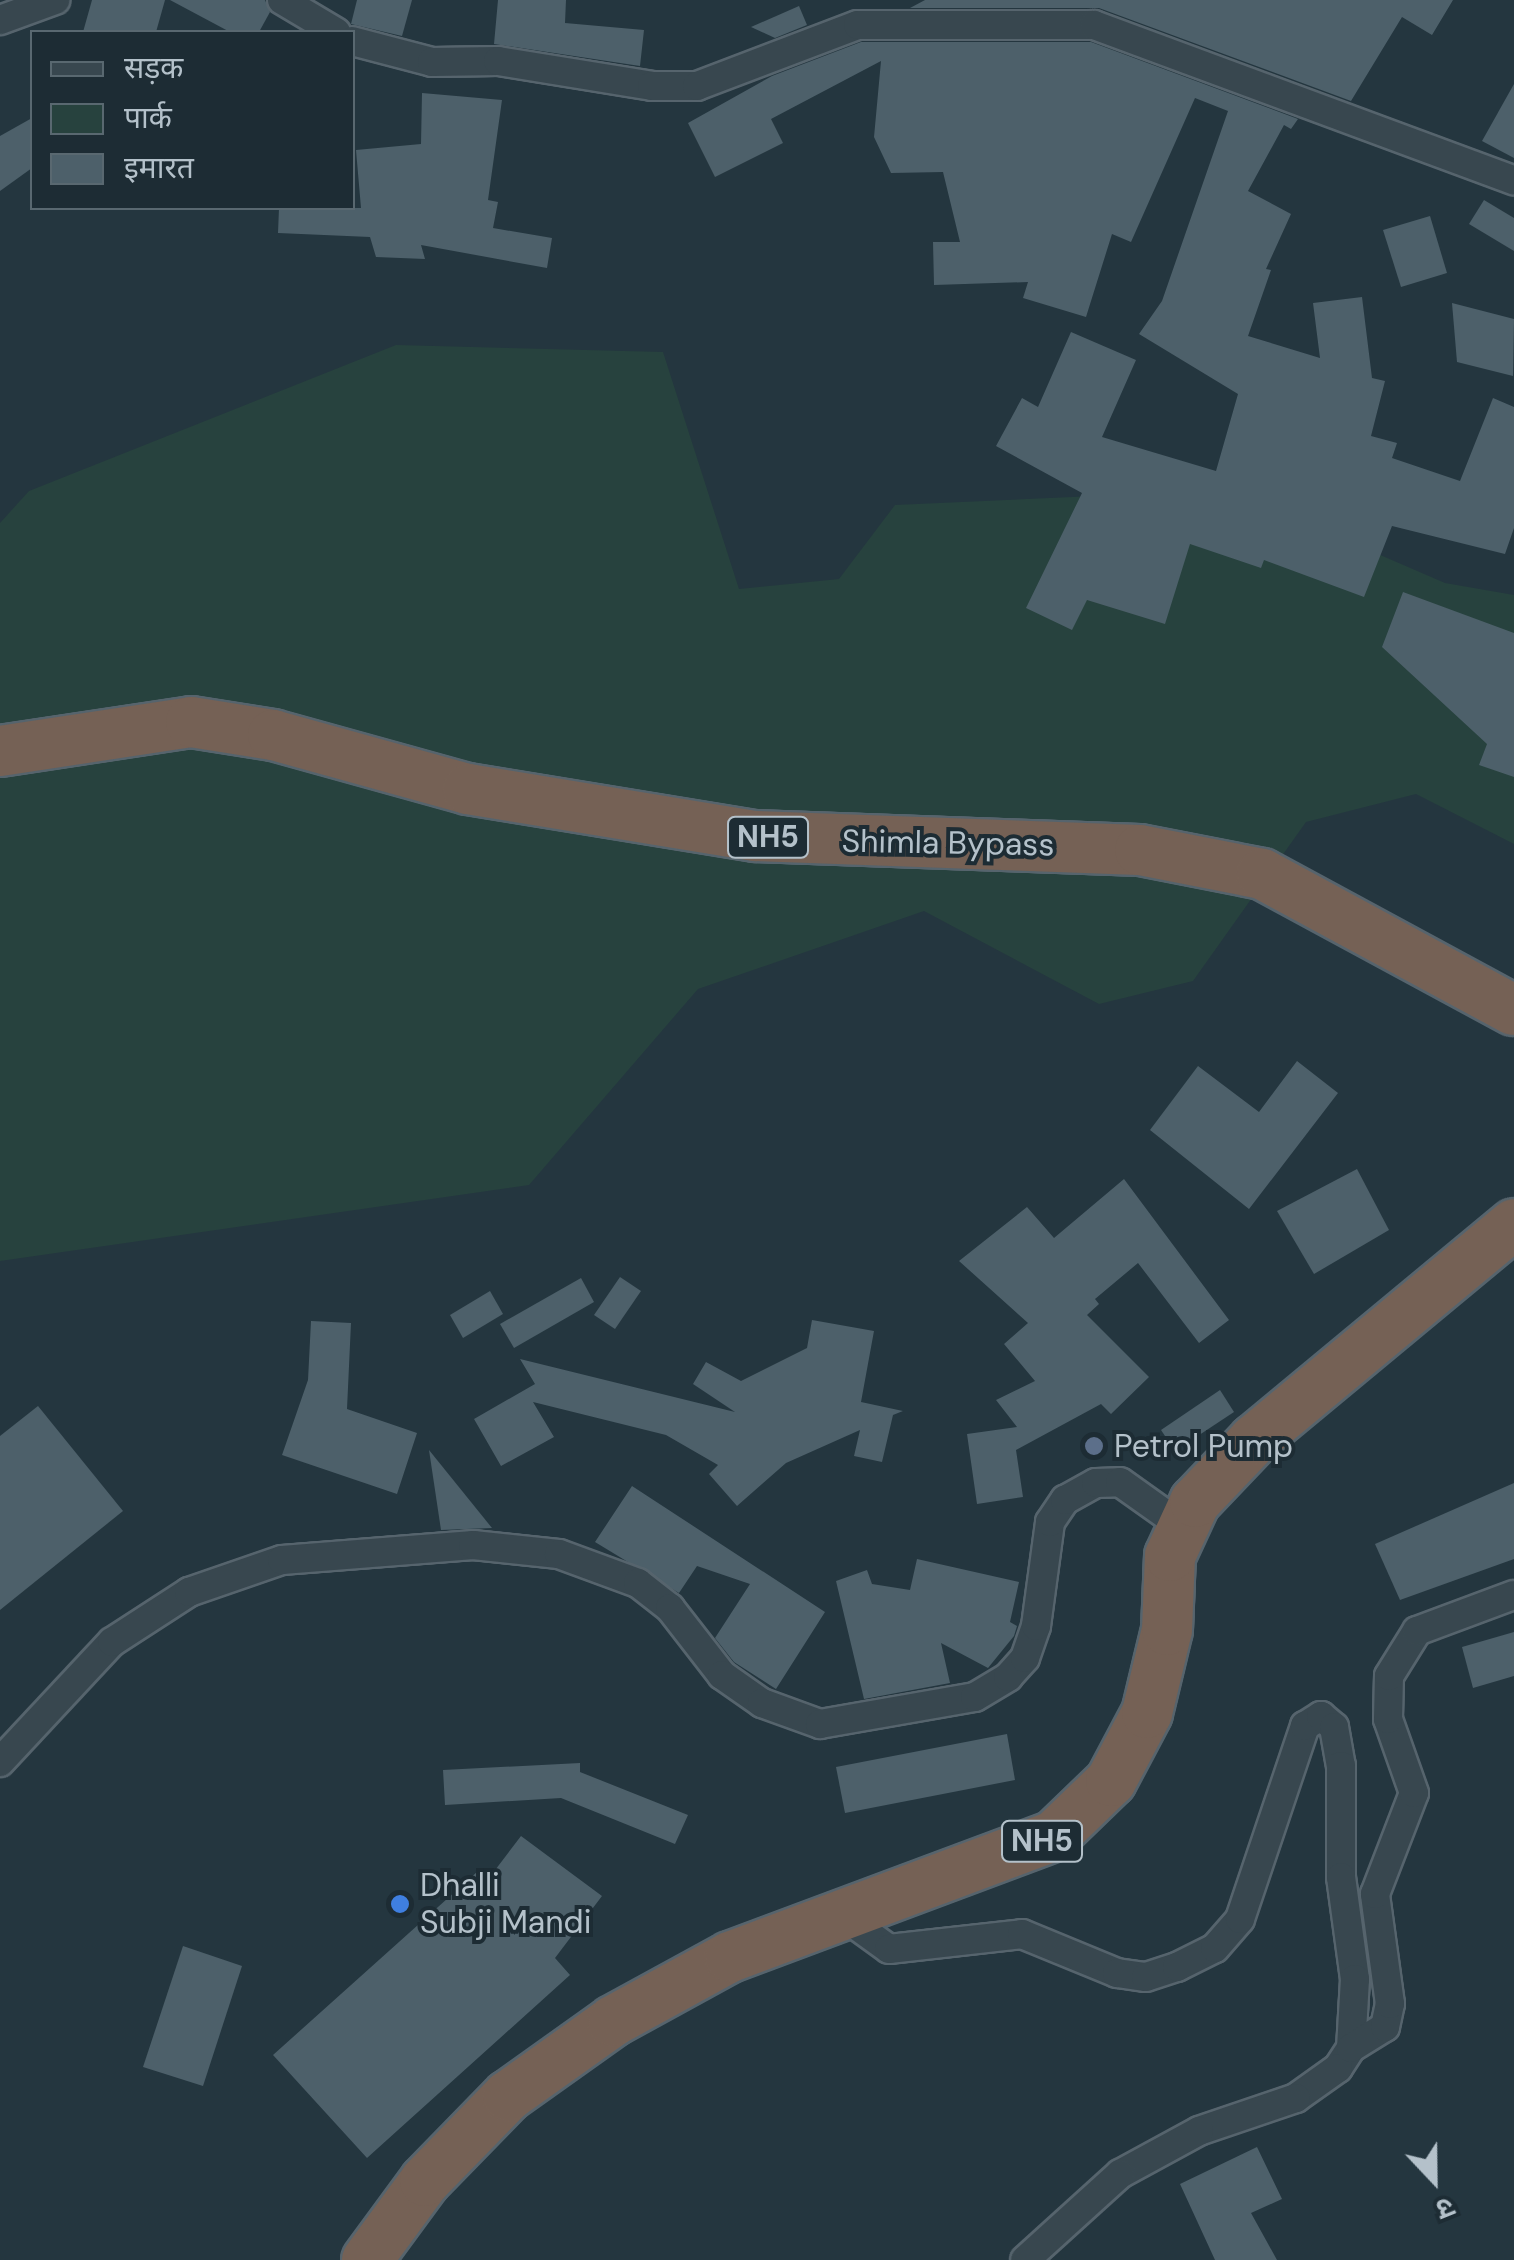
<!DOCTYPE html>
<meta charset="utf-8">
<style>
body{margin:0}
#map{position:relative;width:1514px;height:2260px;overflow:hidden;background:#24363f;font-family:"DM Sans","Noto Sans Devanagari",sans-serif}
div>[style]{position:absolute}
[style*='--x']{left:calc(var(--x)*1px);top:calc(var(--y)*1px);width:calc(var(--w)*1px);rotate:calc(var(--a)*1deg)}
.green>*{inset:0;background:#27423e}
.building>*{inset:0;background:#4d606a}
.roads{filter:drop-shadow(2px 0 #56646d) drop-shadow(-2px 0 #56646d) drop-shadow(0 2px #56646d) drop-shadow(0 -2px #56646d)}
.street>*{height:28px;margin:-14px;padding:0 14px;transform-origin:14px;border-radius:14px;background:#38474f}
.highway>*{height:50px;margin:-25px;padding:0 25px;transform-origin:25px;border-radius:25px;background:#756155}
.dots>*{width:28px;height:28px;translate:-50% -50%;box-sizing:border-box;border:5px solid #1d2c34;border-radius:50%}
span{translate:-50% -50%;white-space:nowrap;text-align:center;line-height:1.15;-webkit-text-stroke:8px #1d2c34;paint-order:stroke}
.shield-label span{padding:2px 8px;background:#1d2c34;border:2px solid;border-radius:8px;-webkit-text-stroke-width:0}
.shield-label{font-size:30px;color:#b4c1ca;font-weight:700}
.street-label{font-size:32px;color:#b4c1ca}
.poi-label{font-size:32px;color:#b4c1ca}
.left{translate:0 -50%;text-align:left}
.legend{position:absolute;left:30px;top:30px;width:325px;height:180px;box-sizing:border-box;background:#1d2c34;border:2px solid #596870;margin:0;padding:12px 18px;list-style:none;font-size:30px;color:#b4c1ca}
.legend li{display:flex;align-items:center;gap:20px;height:50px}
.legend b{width:50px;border:2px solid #596870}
.north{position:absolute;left:1384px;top:2130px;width:100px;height:100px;-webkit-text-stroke:8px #1d2c34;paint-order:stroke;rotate:158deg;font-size:28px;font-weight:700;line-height:40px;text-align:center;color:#b4c1ca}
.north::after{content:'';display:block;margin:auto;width:35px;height:45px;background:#b4c1ca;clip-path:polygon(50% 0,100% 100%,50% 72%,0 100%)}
</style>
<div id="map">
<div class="green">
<div style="clip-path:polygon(396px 345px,663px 352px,739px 589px,839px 579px,895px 505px,1230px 490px,1445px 583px,1514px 595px,1514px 844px,1416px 794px,1306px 822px,1193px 981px,1099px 1004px,924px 911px,698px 989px,529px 1185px,0 1261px,0 523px,29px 491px)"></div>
</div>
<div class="building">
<div style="clip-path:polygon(92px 0,165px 0,156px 32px,83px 32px)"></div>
<div style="clip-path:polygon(170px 0,265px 0,270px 12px,259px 32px,230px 32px)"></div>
<div style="clip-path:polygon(357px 0,412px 0,402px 36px,351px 24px)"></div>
<div style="clip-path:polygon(498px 0,566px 0,565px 23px,644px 30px,640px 66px,494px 44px)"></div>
<div style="clip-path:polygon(925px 0,1453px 0,1432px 35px,1402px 17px,1351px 101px,1099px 8px,910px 8px)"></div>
<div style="clip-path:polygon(799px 6px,807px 25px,775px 38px,751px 27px)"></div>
<div style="clip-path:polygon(861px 42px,1091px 42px,1298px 119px,1291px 129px,1284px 125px,1248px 191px,1291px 214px,1266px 269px,1271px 270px,1248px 336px,1320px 358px,1313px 303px,1362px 297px,1372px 378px,1385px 381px,1371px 436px,1397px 443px,1392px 458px,1460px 481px,1493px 398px,1514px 407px,1514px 528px,1505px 554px,1392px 526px,1364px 597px,1264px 560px,1261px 568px,1190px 544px,1165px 624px,1087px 600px,1072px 630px,1026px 608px,1082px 493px,996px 446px,1022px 398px,1038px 407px,1071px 332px,1136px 360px,1102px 437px,1216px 471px,1238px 394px,1139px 334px,1162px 301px,1228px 111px,1195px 98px,1131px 242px,1112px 234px,1086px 317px,1023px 298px,1028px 282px,934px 285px,933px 242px,960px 242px,943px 172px,891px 173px,874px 137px,881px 61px,771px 119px,783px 143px,715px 177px,688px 123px,772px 76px)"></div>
<div style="clip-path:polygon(1514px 84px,1514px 158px,1482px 141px)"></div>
<div style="clip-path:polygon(422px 93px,502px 100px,488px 200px,498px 202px,493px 228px,552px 238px,547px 268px,421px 245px,425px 259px,376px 257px,370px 237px,278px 233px,279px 208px,361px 208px,356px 150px,421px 144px)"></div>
<div style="clip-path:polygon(32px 118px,32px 168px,0 191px,0 136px)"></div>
<div style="clip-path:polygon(1484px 200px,1514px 218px,1514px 251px,1469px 224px)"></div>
<div style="clip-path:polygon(1430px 216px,1447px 273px,1401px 287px,1383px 230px)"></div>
<div style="clip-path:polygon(1452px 303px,1514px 319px,1513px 376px,1457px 362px)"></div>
<div style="clip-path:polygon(1403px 592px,1514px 633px,1514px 777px,1479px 765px,1487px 744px,1382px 647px)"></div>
<div style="clip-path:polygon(1297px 1061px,1338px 1093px,1249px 1209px,1150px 1130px,1198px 1066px,1259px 1112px)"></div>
<div style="clip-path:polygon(1357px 1169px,1389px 1230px,1314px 1274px,1277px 1211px)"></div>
<div style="clip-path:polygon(1124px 1179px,1229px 1320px,1199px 1343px,1138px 1263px,1095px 1299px,1099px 1304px,1087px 1315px,1149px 1377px,1111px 1414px,1101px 1404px,1016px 1450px,1023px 1497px,977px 1504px,967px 1434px,1017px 1427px,996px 1400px,1035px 1381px,1004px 1344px,1028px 1323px,959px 1261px,1027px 1207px,1054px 1238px)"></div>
<div style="clip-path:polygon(620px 1277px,641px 1291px,615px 1329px,594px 1315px)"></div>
<div style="clip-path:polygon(581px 1278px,594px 1302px,514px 1348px,500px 1324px)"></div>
<div style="clip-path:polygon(490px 1291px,503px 1314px,463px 1338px,450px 1315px)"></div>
<div style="clip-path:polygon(812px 1320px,874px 1331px,861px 1402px,903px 1411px,893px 1415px,882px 1462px,854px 1456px,860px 1430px,786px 1463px,737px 1506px,709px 1474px,718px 1465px,666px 1435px,533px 1402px,554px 1437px,501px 1466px,474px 1419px,535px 1384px,520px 1359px,735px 1412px,693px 1384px,706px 1362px,741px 1381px,807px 1348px)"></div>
<div style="clip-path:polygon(311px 1321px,351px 1323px,347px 1409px,417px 1433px,397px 1494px,282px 1455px,308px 1380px)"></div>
<div style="clip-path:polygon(1220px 1390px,1234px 1412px,1175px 1451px,1161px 1430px)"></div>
<div style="clip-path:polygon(38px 1406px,123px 1511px,0 1610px,0 1436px)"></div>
<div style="clip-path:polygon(429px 1450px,492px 1528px,441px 1530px)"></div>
<div style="clip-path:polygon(1514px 1483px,1514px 1559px,1400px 1600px,1375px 1544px)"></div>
<div style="clip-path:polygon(632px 1486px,825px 1612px,776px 1689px,734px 1662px,715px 1638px,750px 1584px,697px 1566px,679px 1593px,595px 1542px)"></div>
<div style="clip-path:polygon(917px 1559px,1019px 1582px,1010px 1622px,1017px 1626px,1014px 1636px,988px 1668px,941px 1643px,950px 1683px,864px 1699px,836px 1581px,867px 1570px,872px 1584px,910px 1590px)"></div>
<div style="clip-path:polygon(1514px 1632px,1514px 1676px,1473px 1688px,1462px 1647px)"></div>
<div style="clip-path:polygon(1007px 1734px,1015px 1780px,845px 1813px,836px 1767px)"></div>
<div style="clip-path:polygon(580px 1763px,580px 1772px,688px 1815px,675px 1844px,561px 1798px,445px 1805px,443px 1770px)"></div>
<div style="clip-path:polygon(521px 1836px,602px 1896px,555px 1958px,570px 1975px,367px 2158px,273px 2055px,477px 1872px,486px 1882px)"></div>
<div style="clip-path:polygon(183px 1946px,242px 1966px,203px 2086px,143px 2067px)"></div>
<div style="clip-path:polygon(1257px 2147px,1282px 2199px,1251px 2213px,1277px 2260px,1215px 2260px,1180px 2184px)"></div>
</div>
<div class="roads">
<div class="street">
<div style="--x:282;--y:0;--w:63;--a:30.7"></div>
<div style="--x:0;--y:20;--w:59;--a:-20"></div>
<div style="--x:352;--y:41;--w:83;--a:14.7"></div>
<div style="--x:432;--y:62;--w:66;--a:-0.9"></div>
<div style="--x:498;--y:61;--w:156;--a:9.2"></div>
<div style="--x:652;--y:86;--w:45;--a:0"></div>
<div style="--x:697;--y:86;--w:172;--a:-20.8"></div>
<div style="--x:858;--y:25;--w:236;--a:0"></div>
<div style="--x:1094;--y:25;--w:448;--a:20.3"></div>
<div style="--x:0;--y:1762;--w:164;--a:-47"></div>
<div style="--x:112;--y:1642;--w:92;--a:-33"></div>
<div style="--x:189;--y:1592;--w:98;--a:-19"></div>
<div style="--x:282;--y:1560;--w:192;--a:-4.5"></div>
<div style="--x:473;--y:1545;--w:86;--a:6"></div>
<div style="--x:559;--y:1554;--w:84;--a:20.2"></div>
<div style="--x:638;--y:1583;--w:41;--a:38"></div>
<div style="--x:670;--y:1608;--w:85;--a:52.2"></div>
<div style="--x:722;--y:1675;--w:49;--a:35"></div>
<div style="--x:762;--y:1703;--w:62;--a:19.9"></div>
<div style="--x:820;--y:1724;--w:157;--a:-9.9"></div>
<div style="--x:975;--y:1697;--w:39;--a:-31"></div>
<div style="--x:1008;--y:1677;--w:25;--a:-48"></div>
<div style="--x:1025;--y:1658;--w:34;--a:-71"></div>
<div style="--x:1036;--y:1626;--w:105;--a:-82.3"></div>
<div style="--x:1050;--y:1522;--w:27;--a:-56"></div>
<div style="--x:1065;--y:1500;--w:35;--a:-29"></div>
<div style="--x:1096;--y:1483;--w:24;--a:-2"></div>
<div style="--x:1120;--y:1482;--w:77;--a:35.5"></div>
<div style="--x:842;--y:1915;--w:58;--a:35.9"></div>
<div style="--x:889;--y:1949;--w:134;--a:-6.4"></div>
<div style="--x:1022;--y:1934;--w:103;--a:22.3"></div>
<div style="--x:1117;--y:1973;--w:29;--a:8"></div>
<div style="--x:1146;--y:1977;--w:33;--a:-18"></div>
<div style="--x:1177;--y:1967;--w:42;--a:-26.6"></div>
<div style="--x:1215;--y:1948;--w:38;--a:-49"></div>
<div style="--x:1240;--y:1919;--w:204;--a:-71.4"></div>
<div style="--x:1305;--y:1726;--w:19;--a:-32"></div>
<div style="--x:1321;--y:1716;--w:17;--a:40"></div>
<div style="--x:1334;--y:1727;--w:40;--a:80"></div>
<div style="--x:1341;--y:1766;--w:111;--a:90"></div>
<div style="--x:1341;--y:1877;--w:103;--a:82.2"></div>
<div style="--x:1355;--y:1979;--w:69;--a:93.3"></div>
<div style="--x:1351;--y:2048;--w:24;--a:123"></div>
<div style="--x:1338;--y:2068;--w:52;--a:144.5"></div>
<div style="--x:1296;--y:2098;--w:102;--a:161.2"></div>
<div style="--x:1199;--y:2131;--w:90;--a:151.4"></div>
<div style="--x:1120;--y:2174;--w:128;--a:137.8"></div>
<div style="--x:1351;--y:2048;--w:40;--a:-32"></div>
<div style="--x:1385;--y:2027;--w:24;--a:-78"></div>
<div style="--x:1390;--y:2004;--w:111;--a:-97.8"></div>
<div style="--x:1375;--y:1894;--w:108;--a:-68.9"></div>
<div style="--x:1414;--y:1793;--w:78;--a:-109.4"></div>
<div style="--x:1388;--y:1719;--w:43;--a:-88.7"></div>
<div style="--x:1389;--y:1676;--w:53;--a:-58.1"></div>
<div style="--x:1417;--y:1631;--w:103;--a:-20.4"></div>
</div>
<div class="highway">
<div style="--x:0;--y:751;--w:193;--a:-8.6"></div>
<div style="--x:191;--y:722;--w:83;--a:9"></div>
<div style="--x:273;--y:735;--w:202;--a:15.5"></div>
<div style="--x:468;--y:789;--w:291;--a:9.3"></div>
<div style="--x:755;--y:836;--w:385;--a:2.1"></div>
<div style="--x:1140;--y:850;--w:124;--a:11.1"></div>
<div style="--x:1262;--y:874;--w:286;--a:28.4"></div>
<div style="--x:367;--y:2260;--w:98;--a:-53.7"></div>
<div style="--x:425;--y:2181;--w:119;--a:-45.7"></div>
<div style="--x:508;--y:2096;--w:129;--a:-35.5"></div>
<div style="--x:613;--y:2021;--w:133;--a:-28.7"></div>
<div style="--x:730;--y:1957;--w:346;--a:-20.5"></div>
<div style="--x:1054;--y:1836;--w:79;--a:-44"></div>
<div style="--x:1111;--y:1781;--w:77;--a:-62.1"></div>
<div style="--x:1147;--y:1713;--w:85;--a:-76.5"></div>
<div style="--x:1167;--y:1630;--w:74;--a:-87.7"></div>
<div style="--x:1170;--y:1556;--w:60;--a:-65.2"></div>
<div style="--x:1195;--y:1502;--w:86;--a:-46.4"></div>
<div style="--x:1254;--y:1440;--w:338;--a:-39.7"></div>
</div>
</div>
<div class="dots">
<div style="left:1094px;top:1446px;background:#5c6f8a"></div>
<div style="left:400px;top:1904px;background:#3f7fe0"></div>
</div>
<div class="shield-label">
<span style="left:768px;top:837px">NH5</span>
<span style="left:1042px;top:1841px">NH5</span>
</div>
<div class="street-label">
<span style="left:948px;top:843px;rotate:1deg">Shimla Bypass</span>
</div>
<div class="poi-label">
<span class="left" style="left:1114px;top:1446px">Petrol Pump</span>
<span class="left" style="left:420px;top:1904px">Dhalli<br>Subji Mandi</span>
</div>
<ul class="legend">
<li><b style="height:12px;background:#38474f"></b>सड़क</li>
<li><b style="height:28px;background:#27423e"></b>पार्क</li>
<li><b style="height:28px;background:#4d606a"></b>इमारत</li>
</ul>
<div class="north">उ</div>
</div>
